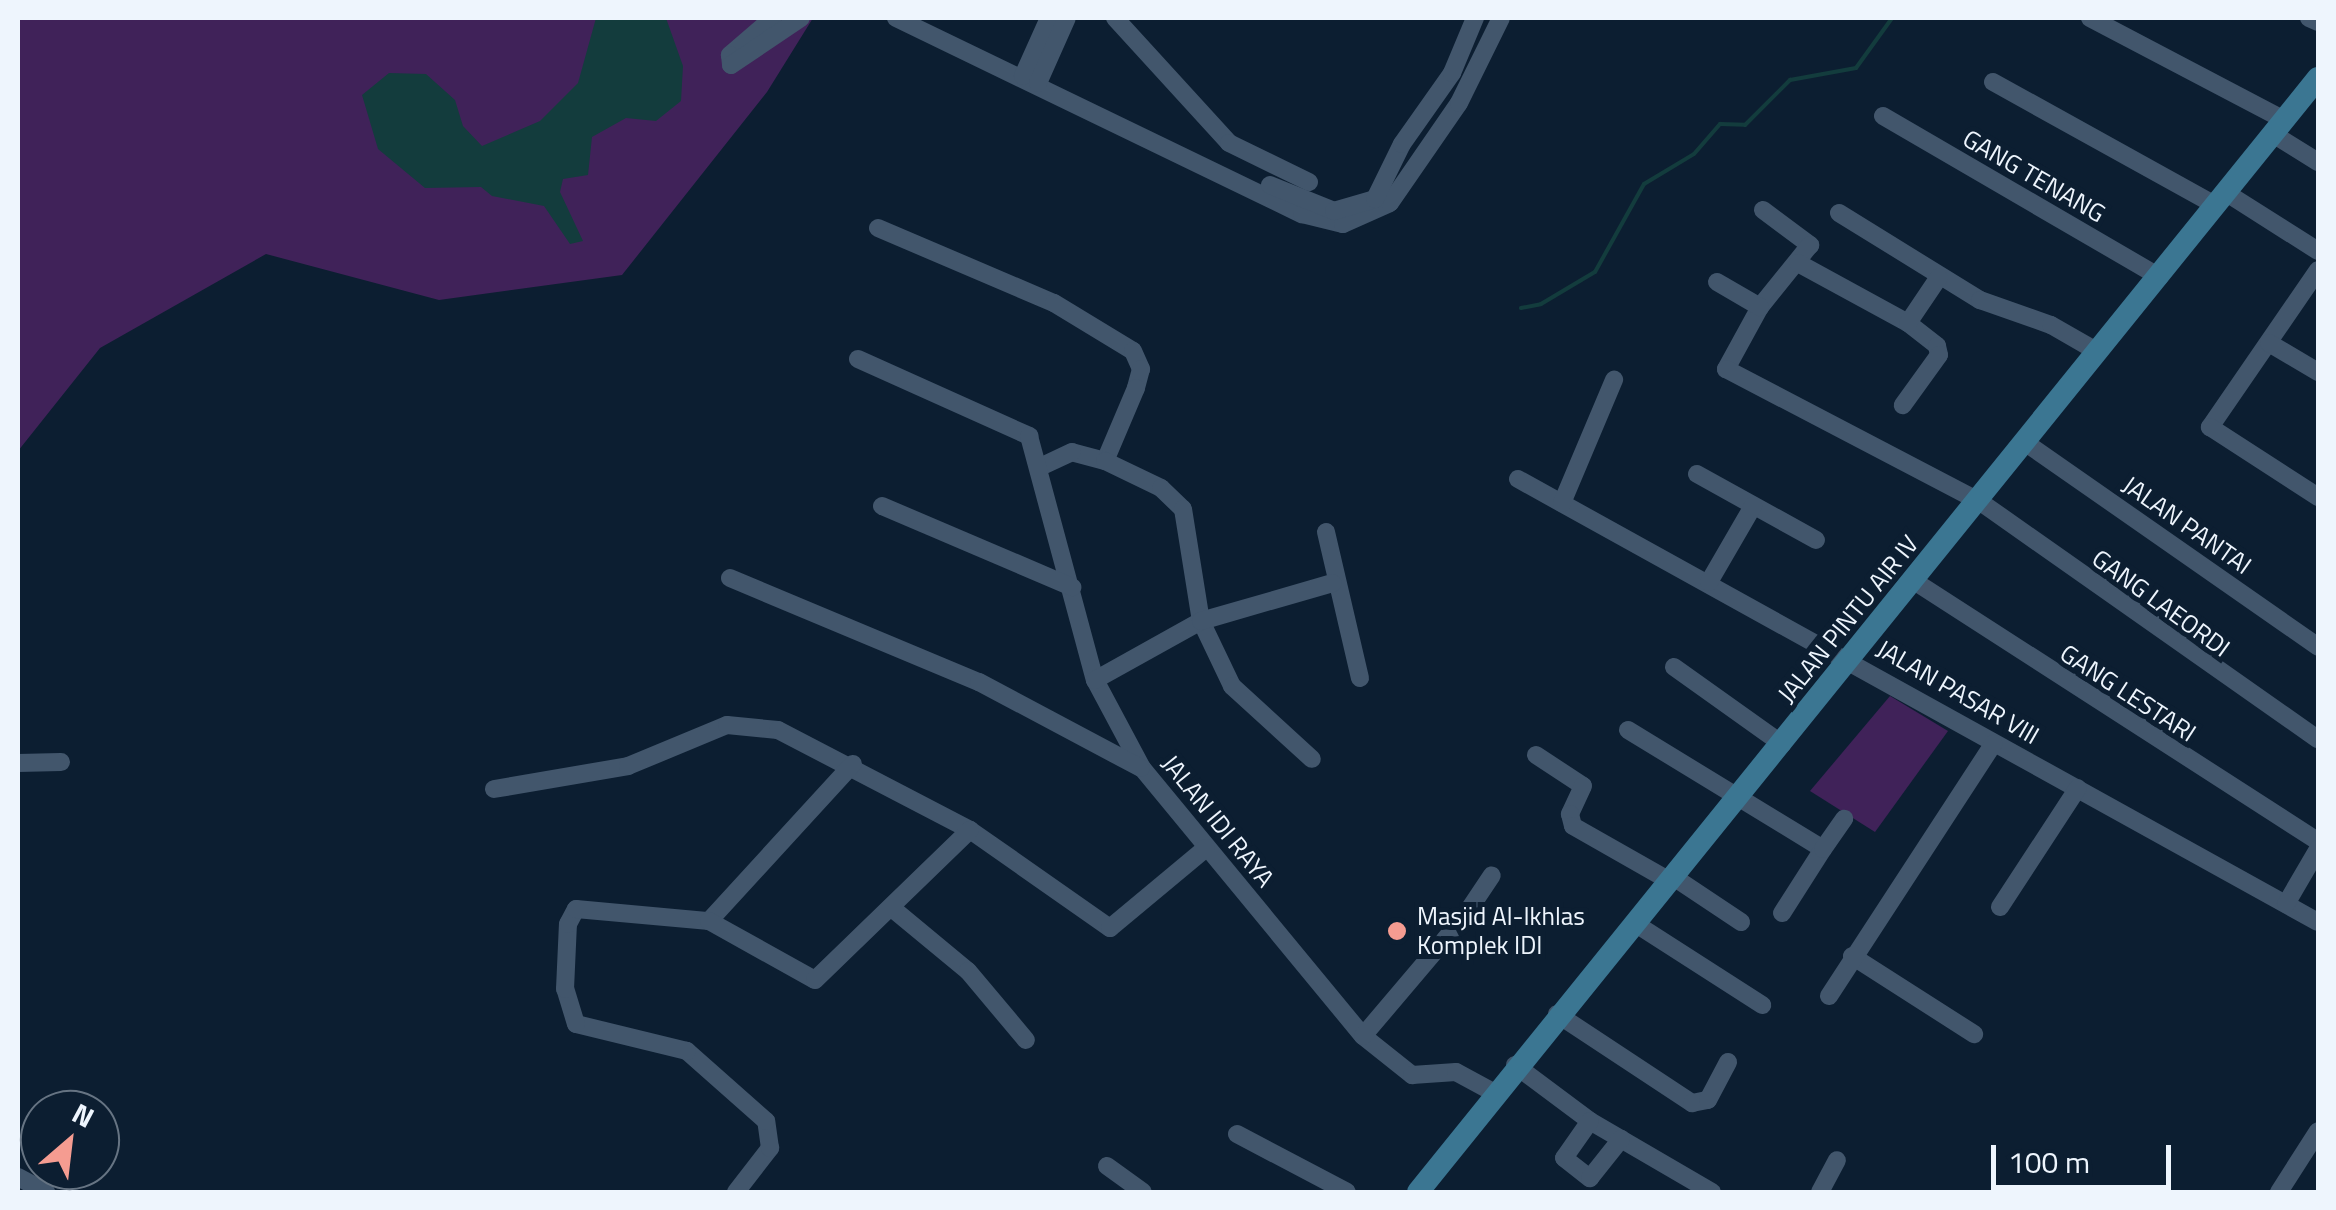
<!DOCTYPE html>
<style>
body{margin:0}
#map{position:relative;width:2336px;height:1210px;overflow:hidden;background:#0c1e31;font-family:"Titillium Web",sans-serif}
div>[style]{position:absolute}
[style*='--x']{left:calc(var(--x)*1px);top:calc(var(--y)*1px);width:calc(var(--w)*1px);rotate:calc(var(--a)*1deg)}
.green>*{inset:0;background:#402259}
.water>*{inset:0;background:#133c3d}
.stream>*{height:4px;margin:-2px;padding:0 2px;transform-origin:2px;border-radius:2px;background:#133c3d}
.minor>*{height:18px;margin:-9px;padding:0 9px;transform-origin:9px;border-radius:9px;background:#42566c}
.major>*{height:22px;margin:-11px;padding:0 11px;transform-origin:11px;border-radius:11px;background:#3b7692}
.dots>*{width:28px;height:28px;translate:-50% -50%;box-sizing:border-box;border:5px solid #0c1e31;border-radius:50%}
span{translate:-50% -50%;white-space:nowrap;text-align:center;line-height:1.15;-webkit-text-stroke:10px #0c1e31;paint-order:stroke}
.street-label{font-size:25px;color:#eef5fd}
.poi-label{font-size:25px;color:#eef5fd}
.left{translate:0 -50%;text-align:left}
.frame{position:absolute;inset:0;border:20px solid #eef5fd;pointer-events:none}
.north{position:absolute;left:20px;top:1090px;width:100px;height:100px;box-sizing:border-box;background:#0c1e31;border:2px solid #667483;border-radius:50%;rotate:28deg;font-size:28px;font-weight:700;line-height:40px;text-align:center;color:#eef5fd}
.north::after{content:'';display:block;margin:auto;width:35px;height:45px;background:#f59c91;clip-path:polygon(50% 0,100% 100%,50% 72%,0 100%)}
.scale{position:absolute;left:1991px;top:1145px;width:180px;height:45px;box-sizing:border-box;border:5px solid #eef5fd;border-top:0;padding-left:12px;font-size:30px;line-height:35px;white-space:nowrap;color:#eef5fd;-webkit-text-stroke:8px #0c1e31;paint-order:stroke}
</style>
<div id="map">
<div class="green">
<div style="clip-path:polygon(18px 18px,813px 18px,767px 92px,622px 275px,439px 300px,266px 254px,100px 348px,18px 451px)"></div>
<div style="clip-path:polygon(1890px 696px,1948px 731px,1875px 832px,1810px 791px)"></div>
</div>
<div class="water">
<div style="clip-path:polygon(596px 18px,666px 18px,683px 66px,681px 101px,656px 121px,626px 118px,592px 137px,588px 175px,563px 179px,560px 192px,583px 241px,570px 244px,544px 206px,492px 196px,481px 187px,425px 188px,378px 149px,362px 95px,389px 73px,426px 74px,455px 100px,463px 126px,482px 146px,540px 121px,578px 83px)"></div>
</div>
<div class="stream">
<div style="--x:1521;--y:308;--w:20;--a:-11"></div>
<div style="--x:1541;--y:304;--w:63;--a:-30.7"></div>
<div style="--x:1595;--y:272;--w:101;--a:-60.9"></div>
<div style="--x:1644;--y:184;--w:58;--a:-31"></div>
<div style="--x:1694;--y:154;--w:40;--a:-49"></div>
<div style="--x:1720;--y:124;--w:25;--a:2"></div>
<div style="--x:1745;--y:125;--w:64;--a:-45"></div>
<div style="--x:1790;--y:80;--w:67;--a:-10.3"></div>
<div style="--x:1856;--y:68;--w:62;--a:-54.2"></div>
</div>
<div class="minor">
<div style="--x:773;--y:18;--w:57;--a:139.3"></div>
<div style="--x:730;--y:55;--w:10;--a:84"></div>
<div style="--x:731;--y:65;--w:84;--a:-33.9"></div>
<div style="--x:896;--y:18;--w:451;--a:25.8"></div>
<div style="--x:1302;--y:214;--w:42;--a:13.7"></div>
<div style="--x:1343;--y:224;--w:51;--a:-24.1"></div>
<div style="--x:1390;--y:203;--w:121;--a:-55.4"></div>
<div style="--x:1459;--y:103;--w:95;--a:-63.7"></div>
<div style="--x:1115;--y:18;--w:169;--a:47.6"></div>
<div style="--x:1229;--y:143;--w:89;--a:26"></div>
<div style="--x:2090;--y:18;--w:219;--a:27.7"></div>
<div style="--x:2309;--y:18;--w:10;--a:24"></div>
<div style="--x:1023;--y:76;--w:64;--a:-65.9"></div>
<div style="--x:1993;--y:82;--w:254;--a:29"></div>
<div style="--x:1038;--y:83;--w:71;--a:-66"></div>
<div style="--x:1883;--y:116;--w:320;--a:30.2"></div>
<div style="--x:2273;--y:134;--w:53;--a:31.9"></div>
<div style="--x:1270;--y:185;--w:69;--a:22.1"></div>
<div style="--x:1334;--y:211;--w:43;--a:-16.3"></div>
<div style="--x:1375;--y:199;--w:61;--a:-63.9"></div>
<div style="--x:1402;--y:144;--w:87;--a:-54.8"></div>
<div style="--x:1452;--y:73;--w:60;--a:-67.3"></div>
<div style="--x:2225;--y:192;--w:110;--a:32.4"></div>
<div style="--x:1763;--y:210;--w:59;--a:36.7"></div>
<div style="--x:1810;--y:245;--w:80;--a:128.9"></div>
<div style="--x:1760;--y:307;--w:71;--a:118.7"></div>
<div style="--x:1726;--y:369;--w:285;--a:27.6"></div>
<div style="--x:1979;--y:501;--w:414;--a:35.1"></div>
<div style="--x:1839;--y:213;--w:166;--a:31.7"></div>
<div style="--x:1980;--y:300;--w:75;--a:19.4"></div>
<div style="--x:2051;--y:325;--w:54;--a:29.9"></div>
<div style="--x:878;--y:228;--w:191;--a:23.1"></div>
<div style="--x:1054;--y:303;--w:92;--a:31.3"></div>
<div style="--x:1133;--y:351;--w:20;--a:66"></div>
<div style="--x:1141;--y:369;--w:20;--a:105"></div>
<div style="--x:1136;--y:388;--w:79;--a:113"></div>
<div style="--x:1105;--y:461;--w:34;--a:-165"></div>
<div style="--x:1072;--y:452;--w:35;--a:155"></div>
<div style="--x:1798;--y:263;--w:125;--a:28.6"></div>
<div style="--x:1908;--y:323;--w:37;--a:38"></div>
<div style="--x:1937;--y:346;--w:9;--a:77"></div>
<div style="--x:1939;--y:355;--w:62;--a:125.8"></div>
<div style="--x:2318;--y:270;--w:191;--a:124.5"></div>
<div style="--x:2210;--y:427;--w:129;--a:32.9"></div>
<div style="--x:1717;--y:282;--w:50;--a:30.2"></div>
<div style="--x:1908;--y:323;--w:55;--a:-56"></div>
<div style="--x:2269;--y:343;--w:57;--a:30.6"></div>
<div style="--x:858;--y:359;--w:188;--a:24.2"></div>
<div style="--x:1029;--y:436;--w:253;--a:74.9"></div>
<div style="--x:1095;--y:680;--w:100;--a:61.9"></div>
<div style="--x:1142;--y:768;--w:347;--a:50.5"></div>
<div style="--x:1363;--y:1036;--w:63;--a:38.5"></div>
<div style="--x:1412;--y:1075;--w:44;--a:-3.9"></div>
<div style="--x:1456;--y:1072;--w:42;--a:28.4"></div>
<div style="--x:2026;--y:443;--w:356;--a:34.9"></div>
<div style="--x:1105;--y:461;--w:62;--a:25.7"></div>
<div style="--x:1161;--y:488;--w:30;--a:44"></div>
<div style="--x:1183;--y:509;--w:113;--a:80.9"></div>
<div style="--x:1201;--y:621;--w:72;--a:64.5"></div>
<div style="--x:1232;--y:686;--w:108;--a:42.4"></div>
<div style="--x:1697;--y:474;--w:136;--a:29"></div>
<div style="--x:1518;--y:479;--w:914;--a:28.98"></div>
<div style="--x:1562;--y:503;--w:134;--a:-67.1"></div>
<div style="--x:882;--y:506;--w:207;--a:23.1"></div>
<div style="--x:1326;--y:532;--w:150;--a:76.9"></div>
<div style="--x:730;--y:578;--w:270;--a:22.7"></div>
<div style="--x:979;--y:682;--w:183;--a:28"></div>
<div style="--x:1914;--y:581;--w:480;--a:32.8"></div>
<div style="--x:1709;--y:582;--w:88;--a:-59.9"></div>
<div style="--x:1674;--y:667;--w:133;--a:35.5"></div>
<div style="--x:1095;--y:680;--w:121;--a:-29.1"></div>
<div style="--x:1201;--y:621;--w:137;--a:-16.1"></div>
<div style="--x:1628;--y:730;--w:228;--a:31.4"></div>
<div style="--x:1823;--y:849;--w:76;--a:122.6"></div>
<div style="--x:1536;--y:755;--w:56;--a:33.4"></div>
<div style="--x:1583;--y:786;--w:31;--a:115"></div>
<div style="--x:1570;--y:814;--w:12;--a:76"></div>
<div style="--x:1573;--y:826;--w:109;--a:29.6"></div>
<div style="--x:18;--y:763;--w:43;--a:-1.3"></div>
<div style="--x:494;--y:789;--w:136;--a:-9.7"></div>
<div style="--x:628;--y:766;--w:107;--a:-22.5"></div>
<div style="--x:727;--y:725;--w:51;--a:5.6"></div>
<div style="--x:778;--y:730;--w:216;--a:27.5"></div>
<div style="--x:970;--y:830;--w:171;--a:35"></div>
<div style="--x:1110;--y:928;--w:125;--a:-39.8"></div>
<div style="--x:1823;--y:849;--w:37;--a:-55"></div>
<div style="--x:1672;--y:876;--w:83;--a:33.7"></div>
<div style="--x:2286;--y:904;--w:64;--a:-59.8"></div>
<div style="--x:2000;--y:907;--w:142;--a:-56.8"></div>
<div style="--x:893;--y:909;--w:97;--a:39.6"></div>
<div style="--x:968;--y:971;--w:90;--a:50"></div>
<div style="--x:709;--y:921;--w:213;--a:-47.5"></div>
<div style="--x:1636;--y:924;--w:150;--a:32.7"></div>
<div style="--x:1852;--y:956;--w:145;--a:32.6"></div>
<div style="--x:1829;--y:996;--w:301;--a:-56.9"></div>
<div style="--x:1557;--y:1014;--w:162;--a:33.4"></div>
<div style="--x:1692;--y:1103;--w:16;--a:-11"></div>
<div style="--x:1708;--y:1100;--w:43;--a:-62.2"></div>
<div style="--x:1363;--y:1036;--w:156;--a:-49.7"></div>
<div style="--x:1464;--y:917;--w:50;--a:-56.3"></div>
<div style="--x:1515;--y:1065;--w:94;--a:36.7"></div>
<div style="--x:1590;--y:1121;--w:141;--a:30.2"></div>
<div style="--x:1590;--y:1121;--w:45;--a:125.1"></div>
<div style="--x:1564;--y:1158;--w:33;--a:38"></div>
<div style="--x:1590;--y:1178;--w:50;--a:-51.5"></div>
<div style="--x:1237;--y:1134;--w:124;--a:27.8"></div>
<div style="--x:1107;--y:1166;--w:44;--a:35.8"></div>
<div style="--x:18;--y:1177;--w:32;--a:28"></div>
<div style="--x:736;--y:1192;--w:56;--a:-52.3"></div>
<div style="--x:770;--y:1148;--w:27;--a:-98"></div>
<div style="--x:766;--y:1121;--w:106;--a:-138.5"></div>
<div style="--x:687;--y:1051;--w:114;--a:-166.3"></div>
<div style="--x:576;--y:1024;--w:37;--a:-107"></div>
<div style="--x:565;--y:989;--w:65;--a:-87.4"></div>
<div style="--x:568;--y:924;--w:17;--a:-62"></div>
<div style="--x:576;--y:909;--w:134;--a:5.2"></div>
<div style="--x:709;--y:921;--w:121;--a:29.1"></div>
<div style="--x:815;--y:980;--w:216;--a:-44.1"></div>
<div style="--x:1820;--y:1192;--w:36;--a:-62"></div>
<div style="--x:2279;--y:1192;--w:72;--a:-57.4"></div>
</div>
<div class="major">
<div style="--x:1418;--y:1192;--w:1432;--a:-51.07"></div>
</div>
<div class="dots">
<div style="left:1397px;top:931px;background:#f59c91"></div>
</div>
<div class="street-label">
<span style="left:2034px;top:176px;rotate:30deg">GANG TENANG</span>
<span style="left:2187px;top:525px;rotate:35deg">JALAN PANTAI</span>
<span style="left:2161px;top:603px;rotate:36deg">GANG LAEORDI</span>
<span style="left:1848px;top:619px;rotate:-51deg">JALAN PINTU AIR IV</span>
<span style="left:1958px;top:692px;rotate:30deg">JALAN PASAR VIII</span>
<span style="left:2128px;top:693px;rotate:33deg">GANG LESTARI</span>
<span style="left:1218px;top:821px;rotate:51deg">JALAN IDI RAYA</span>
</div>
<div class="poi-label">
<span class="left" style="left:1417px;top:931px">Masjid Al-Ikhlas<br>Komplek IDI</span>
</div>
<div class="frame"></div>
<div class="north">N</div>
<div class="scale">100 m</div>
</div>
